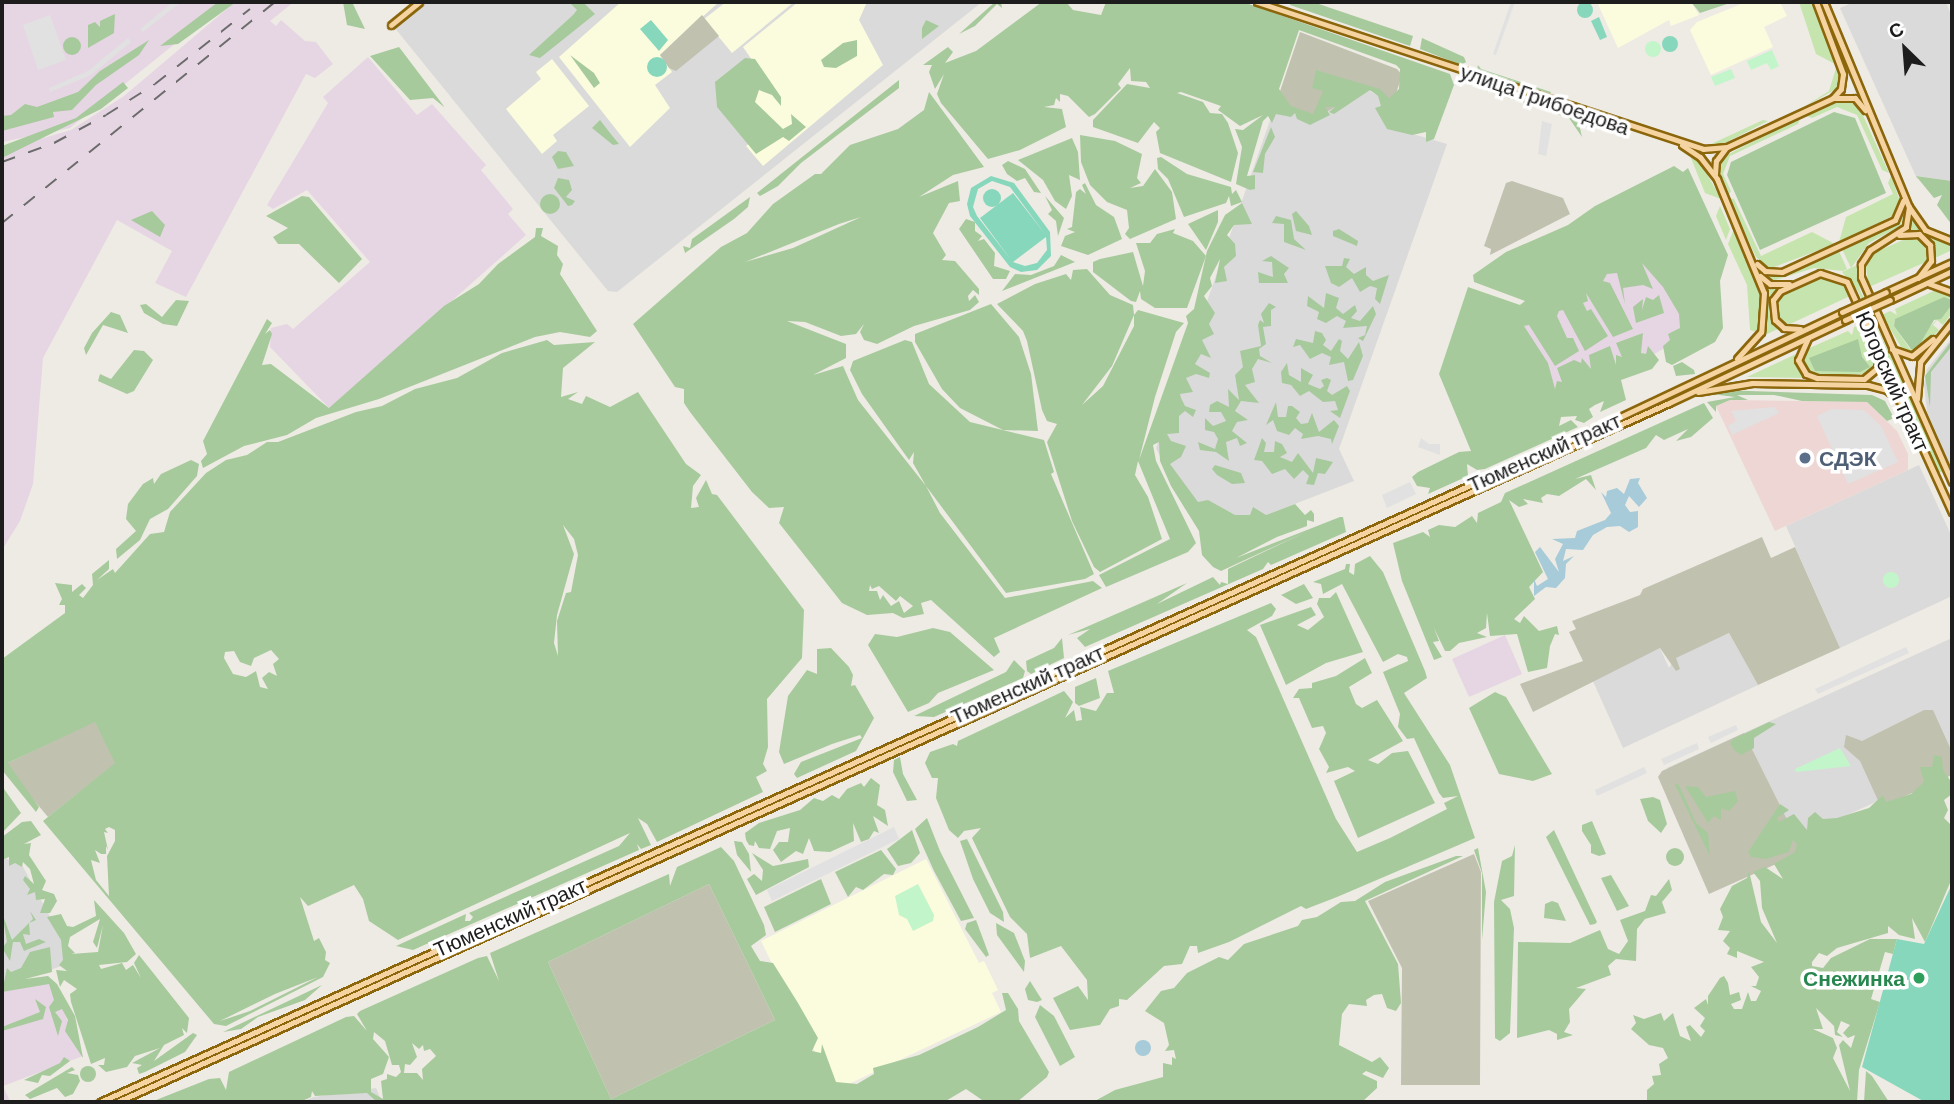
<!DOCTYPE html>
<meta charset="utf-8">
<style>
body{margin:0}
#map{position:relative;width:1954px;height:1104px;overflow:hidden;background:#eeebe4;font-family:Barlow,sans-serif}
div>[style]{position:absolute}
[style*='--x']{left:calc(var(--x)*1px);top:calc(var(--y)*1px);width:calc(var(--w)*1px);rotate:calc(var(--a)*1deg)}
.residential>*{inset:0;background:#dbdada}
.commercial>*{inset:0;background:#edd6d4}
.industrial>*{inset:0;background:#e6d6e3}
.education>*{inset:0;background:#fbfcde}
.construction>*{inset:0;background:#c1c1b0}
.grass>*{inset:0;background:#c6e4ad}
.forest>*{inset:0;background:#a7ca9c}
.round{border-radius:50%}
.park>*{inset:0;background:#c3f5ca}
.pitch>*{inset:0;background:#87d7bc}
.parking>*{inset:0;background:#e1e1e1}
.water>*{inset:0;background:#a7cbd8}
.roads{filter:drop-shadow(2px 0 #8b660b) drop-shadow(-2px 0 #8b660b) drop-shadow(0 2px #8b660b) drop-shadow(0 -2px #8b660b)}
.major>*{height:5px;margin:-2.5px;padding:0 2.5px;transform-origin:2.5px;border-radius:2.5px;background:#f5d4a2}
.rail>*{height:2px;margin-top:-1px;transform-origin:0;background:repeating-linear-gradient(90deg,#6b6b6b 0 14px,transparent 0 28px)}
.bridges{filter:drop-shadow(2px 0 #8b660b) drop-shadow(-2px 0 #8b660b) drop-shadow(0 2px #8b660b) drop-shadow(0 -2px #8b660b)}
.major-bridge>*{height:5px;margin:-2.5px;padding:0 2.5px;transform-origin:2.5px;border-radius:2.5px;background:#f5d4a2}
.dots>*{width:19px;height:19px;translate:-50% -50%;box-sizing:border-box;border:4px solid #fff;border-radius:50%}
span{translate:-50% -50%;white-space:nowrap;text-align:center;line-height:1.15;-webkit-text-stroke:7px #fff;paint-order:stroke}
.street-label{font-size:21px;color:#1d1d1d}
.service-label{font-size:21px;color:#4e5e75;font-weight:700}
.left{translate:0 -50%;text-align:left}
.leisure-label{font-size:21px;color:#27864d;font-weight:700}
.right{translate:-100% -50%;text-align:right}
.frame{position:absolute;inset:0;border:4px solid #1d1d1d;pointer-events:none}
.north{position:absolute;left:1870px;top:14px;width:70px;height:70px;-webkit-text-stroke:5px #fff;paint-order:stroke;rotate:335deg;font-size:19px;font-weight:700;line-height:28px;text-align:center;color:#1d1d1d}
.north::after{content:'';display:block;margin:auto;width:24px;height:32px;background:#1d1d1d;clip-path:polygon(50% 0,100% 100%,50% 72%,0 100%)}
</style>
<div id="map">
<div class="residential">
<div style="clip-path:polygon(425px 2px,982px 2px,617px 292px,608px 291px,394px 27px)"></div>
<div style="clip-path:polygon(1854px 2px,1946px 2px,1952px 17px,1952px 181px,1917px 176px,1918px 181px,1840px 8px)"></div>
<div style="clip-path:polygon(1366px 89px,1382px 98px,1389px 127px,1447px 144px,1339px 449px,1354px 481px,1243px 524px,1185px 509px,1156px 448px,1275px 106px)"></div>
<div style="clip-path:polygon(1952px 338px,1952px 470px,1927px 412px,1924px 385px,1927px 369px)"></div>
<div style="clip-path:polygon(1919px 465px,1952px 537px,1952px 596px,1840px 648px,1786px 526px)"></div>
<div style="clip-path:polygon(1729px 633px,1758px 685px,1623px 748px,1592px 679px,1660px 648px,1669px 668px,1675px 658px)"></div>
<div style="clip-path:polygon(1952px 638px,1952px 767px,1716px 875px,1667px 768px)"></div>
<div style="clip-path:polygon(2px 857px,22px 865px,68px 950px,67px 964px,2px 987px)"></div>
<div style="clip-path:polygon(376px 1088px,382px 1102px,301px 1102px,314px 1097px)"></div>
</div>
<div class="commercial">
<div style="clip-path:polygon(1730px 400px,1867px 402px,1897px 431px,1908px 454px,1908px 470px,1775px 531px,1716px 406px)"></div>
</div>
<div class="industrial">
<div style="clip-path:polygon(2px 2px,227px 2px,70px 128px,2px 142px)"></div>
<div style="clip-path:polygon(235px 2px,294px 2px,270px 21px,276px 26px,281px 20px,305px 41px,316px 42px,333px 64px,315px 78px,306px 74px,186px 297px,155px 283px,172px 251px,117px 220px,43px 358px,33px 484px,20px 521px,2px 550px,2px 150px,71px 130px,124px 96px)"></div>
<div style="clip-path:polygon(368px 57px,417px 115px,432px 104px,486px 165px,481px 170px,513px 209px,508px 214px,526px 235px,330px 409px,270px 347px,271px 328px,287px 324px,293px 329px,370px 262px,307px 190px,273px 209px,267px 205px,328px 103px,323px 97px)"></div>
<div style="clip-path:polygon(1649px 242px,1692px 333px,1553px 410px,1492px 326px,1555px 292px,1596px 262px)"></div>
<div style="clip-path:polygon(1505px 635px,1522px 674px,1469px 697px,1452px 659px)"></div>
<div style="clip-path:polygon(48px 976px,83px 1056px,3px 1086px,10px 1101px,2px 1102px,2px 989px)"></div>
</div>
<div class="education">
<div style="clip-path:polygon(621px 2px,719px 2px,660px 55px,672px 72px,655px 85px,670px 108px,630px 147px,559px 57px)"></div>
<div style="clip-path:polygon(726px 2px,794px 2px,732px 53px,704px 19px)"></div>
<div style="clip-path:polygon(798px 2px,867px 2px,859px 20px,883px 65px,763px 166px,746px 146px,767px 129px,752px 109px,754px 93px,766px 80px,743px 47px)"></div>
<div style="clip-path:polygon(1597px 2px,1691px 2px,1699px 15px,1671px 26px,1669px 20px,1618px 48px)"></div>
<div style="clip-path:polygon(1746px 2px,1780px 2px,1787px 16px,1764px 27px,1773px 47px,1711px 75px,1690px 30px,1697px 22px)"></div>
<div style="clip-path:polygon(552px 59px,589px 106px,553px 135px,557px 141px,542px 154px,506px 109px,541px 79px,536px 72px)"></div>
<div style="clip-path:polygon(926px 859px,979px 963px,984px 961px,998px 990px,992px 993px,1001px 1012px,834px 1091px,761px 941px)"></div>
</div>
<div class="construction">
<div style="clip-path:polygon(702px 15px,719px 36px,676px 71px,669px 68px,660px 55px)"></div>
<div style="clip-path:polygon(1300px 32px,1397px 69px,1402px 75px,1394px 100px,1366px 89px,1314px 119px,1275px 106px)"></div>
<div style="clip-path:polygon(1512px 181px,1563px 198px,1570px 214px,1490px 255px,1491px 249px,1484px 246px,1506px 183px)"></div>
<div style="clip-path:polygon(1762px 537px,1771px 558px,1795px 547px,1840px 648px,1758px 685px,1729px 633px,1676px 658px,1680px 669px,1676px 671px,1660px 648px,1533px 712px,1520px 684px,1583px 661px,1569px 632px,1576px 629px,1572px 621px,1640px 595px,1643px 589px)"></div>
<div style="clip-path:polygon(1924px 710px,1933px 710px,1952px 752px,1952px 775px,1881px 807px,1860px 761px,1844px 747px,1846px 735px,1862px 741px)"></div>
<div style="clip-path:polygon(95px 721px,116px 763px,48px 817px,6px 767px,8px 763px)"></div>
<div style="clip-path:polygon(1744px 733px,1803px 852px,1709px 894px,1658px 777px,1662px 771px)"></div>
<div style="clip-path:polygon(1474px 854px,1481px 872px,1480px 1085px,1401px 1085px,1402px 968px,1368px 901px)"></div>
<div style="clip-path:polygon(709px 884px,775px 1020px,611px 1099px,548px 962px)"></div>
</div>
<div class="grass">
<div style="clip-path:polygon(1799px 2px,1813px 2px,1835px 64px,1816px 54px)"></div>
<div style="clip-path:polygon(1837px 65px,1840px 80px,1836px 89px,1802px 108px,1829px 91px)"></div>
<div style="clip-path:polygon(1837px 100px,1848px 100px,1860px 109px,1889px 173px,1882px 170px,1857px 115px,1837px 107px,1812px 118px,1804px 115px)"></div>
<div style="clip-path:polygon(1801px 117px,1798px 124px,1730px 156px,1723px 174px,1731px 191px,1728px 196px,1718px 172px,1721px 158px)"></div>
<div style="clip-path:polygon(1763px 120px,1768px 121px,1723px 144px,1707px 147px,1693px 143px,1709px 145px)"></div>
<div style="clip-path:polygon(1689px 153px,1703px 167px,1721px 199px,1705px 193px)"></div>
<div style="clip-path:polygon(1891px 176px,1900px 201px,1896px 214px,1839px 242px,1846px 217px,1893px 194px,1888px 183px)"></div>
<div style="clip-path:polygon(1729px 198px,1734px 199px,1761px 256px,1812px 232px,1835px 244px,1769px 269px,1756px 257px)"></div>
<div style="clip-path:polygon(1720px 206px,1730px 229px,1726px 240px,1716px 216px)"></div>
<div style="clip-path:polygon(1907px 213px,1900px 226px,1869px 243px,1851px 268px,1842px 249px,1897px 223px)"></div>
<div style="clip-path:polygon(1913px 220px,1929px 235px,1952px 244px,1952px 250px,1935px 258px,1930px 240px,1907px 230px)"></div>
<div style="clip-path:polygon(1734px 229px,1762px 294px,1757px 332px,1750px 330px,1747px 285px,1728px 244px)"></div>
<div style="clip-path:polygon(1912px 236px,1927px 245px,1928px 261px,1869px 287px,1866px 267px,1874px 253px)"></div>
<div style="clip-path:polygon(1839px 251px,1847px 269px,1843px 271px,1814px 268px,1772px 281px,1763px 275px,1786px 275px)"></div>
<div style="clip-path:polygon(1857px 265px,1860px 290px,1943px 471px,1939px 473px,1858px 291px,1842px 272px)"></div>
<div style="clip-path:polygon(1820px 276px,1841px 283px,1850px 296px,1788px 325px,1782px 322px,1776px 313px,1778px 296px)"></div>
<div style="clip-path:polygon(1765px 285px,1780px 288px,1770px 305px,1780px 328px,1765px 335px)"></div>
<div style="clip-path:polygon(evenodd,1940px 288px,1952px 296px,1952px 313px,1943px 325px,1937px 320px,1933px 325px,1939px 330px,1921px 350px,1904px 352px,1882px 315px,1890px 311px,1897px 315px,1895px 309px,1940px 288px,1919px 311px,1938px 318px,1910px 349px,1894px 326px,1895px 319px,1919px 311px)"></div>
<div style="clip-path:polygon(1862px 324px,1875px 365px,1867px 374px,1817px 376px,1803px 365px,1805px 350px,1848px 331px,1852px 335px,1854px 327px)"></div>
<div style="clip-path:polygon(1796px 354px,1798px 370px,1808px 378px,1747px 377px)"></div>
</div>
<div class="forest">
<div style="clip-path:polygon(218px 2px,236px 2px,178px 44px,160px 46px)"></div>
<div style="clip-path:polygon(343px 2px,352px 2px,365px 29px,347px 25px)"></div>
<div style="clip-path:polygon(569px 2px,583px 2px,595px 14px,540px 58px,529px 55px,573px 15px,577px 10px)"></div>
<div style="clip-path:polygon(995px 2px,1001px 2px,1002px 8px,997px 4px,975px 26px,959px 34px)"></div>
<div style="clip-path:polygon(evenodd,1042px 2px,1066px 2px,1073px 10px,1101px 15px,1106px 2px,1243px 2px,1450px 74px,1454px 85px,1434px 139px,1426px 142px,1426px 132px,1412px 135px,1387px 129px,1375px 108px,1381px 106px,1378px 96px,1370px 90px,1334px 114px,1329px 112px,1335px 107px,1325px 107px,1330px 115px,1310px 125px,1297px 119px,1295px 113px,1291px 117px,1276px 114px,1272px 123px,1268px 116px,1263px 121px,1247px 176px,1255px 175px,1255px 189px,1250px 190px,1236px 184px,1242px 147px,1235px 129px,1243px 130px,1263px 115px,1240px 126px,1218px 110px,1221px 106px,1181px 92px,1177px 93px,1203px 102px,1210px 113px,1222px 114px,1228px 123px,1238px 153px,1231px 182px,1160px 153px,1156px 132px,1160px 128px,1154px 122px,1138px 143px,1093px 127px,1093px 120px,1127px 84px,1150px 88px,1146px 82px,1131px 81px,1130px 68px,1118px 84px,1121px 88px,1095px 114px,1089px 117px,1068px 96px,1060px 94px,1060px 102px,1056px 98px,1054px 105px,1044px 107px,1062px 109px,1066px 127px,1020px 150px,988px 159px,941px 103px,937px 94px,944px 74px,935px 89px,929px 72px,932px 65px,923px 65px,948px 47px,953px 52px,945px 63px,976px 51px,1042px 2px,1299px 30px,1396px 65px,1400px 69px,1399px 89px,1389px 98px,1380px 89px,1316px 70px,1312px 88px,1323px 91px,1313px 114px,1291px 106px,1279px 89px,1299px 30px)"></div>
<div style="clip-path:polygon(1291px 2px,1313px 2px,1413px 36px,1410px 46px,1290px 5px)"></div>
<div style="clip-path:polygon(1691px 2px,1733px 2px,1700px 13px)"></div>
<div style="clip-path:polygon(115px 14px,114px 33px,88px 48px,88px 25px,95px 22px,100px 27px,100px 21px)"></div>
<div style="clip-path:polygon(926px 20px,939px 26px,922px 39px,922px 28px)"></div>
<div class="round" style="left:63px;top:37px;width:18px;height:18px"></div>
<div style="clip-path:polygon(1422px 38px,1464px 57px,1466px 62px,1461px 65px,1420px 49px)"></div>
<div style="clip-path:polygon(149px 40px,139px 55px,96px 85px,72px 110px,53px 112px,54px 117px,2px 131px,2px 116px,11px 115px,25px 104px,37px 107px,78px 92px,100px 71px)"></div>
<div style="clip-path:polygon(857px 40px,857px 56px,836px 68px,824px 67px,821px 60px,843px 43px)"></div>
<div style="clip-path:polygon(399px 47px,443px 105px,444px 107px,433px 98px,410px 100px,370px 56px)"></div>
<div style="clip-path:polygon(570px 55px,594px 73px,600px 83px,594px 88px)"></div>
<div style="clip-path:polygon(745px 58px,755px 59px,781px 97px,781px 106px,772px 95px,759px 90px,755px 102px,783px 129px,792px 124px,791px 114px,806px 127px,789px 141px,783px 137px,756px 154px,717px 107px,715px 82px)"></div>
<div style="clip-path:polygon(1478px 65px,1481px 69px,1551px 92px,1549px 95px,1488px 75px,1477px 70px)"></div>
<div style="clip-path:polygon(899px 80px,899px 88px,801px 163px,778px 186px,760px 196px,757px 193px)"></div>
<div style="clip-path:polygon(123px 82px,128px 88px,101px 109px,2px 158px,2px 146px,76px 118px)"></div>
<div style="clip-path:polygon(1485px 86px,1578px 120px,1582px 137px,1569px 118px,1486px 91px)"></div>
<div style="clip-path:polygon(evenodd,929px 92px,984px 167px,953px 175px,919px 197px,958px 181px,960px 201px,949px 203px,933px 233px,946px 255px,942px 260px,955px 261px,979px 289px,979px 295px,973px 290px,968px 296px,969px 301px,975px 295px,979px 302px,970px 310px,914px 326px,877px 344px,864px 340px,860px 332px,864px 324px,856px 334px,841px 336px,805px 322px,787px 321px,846px 344px,846px 358px,813px 375px,843px 366px,858px 400px,926px 486px,913px 463px,914px 452px,909px 460px,862px 394px,850px 370px,853px 361px,905px 340px,912px 342px,929px 384px,970px 422px,1044px 440px,1054px 472px,1051px 474px,1094px 574px,1085px 579px,1006px 593px,926px 486px,940px 513px,1005px 598px,1093px 581px,1102px 588px,994px 638px,1000px 652px,994px 657px,931px 600px,921px 603px,924px 614px,903px 618px,893px 613px,867px 615px,842px 603px,779px 523px,784px 507px,769px 508px,752px 492px,690px 412px,684px 403px,684px 389px,675px 387px,633px 324px,721px 247px,747px 233px,773px 204px,815px 174px,821px 174px,850px 145px,898px 129px,924px 110px,929px 92px,861px 217px,793px 248px,745px 262px,839px 224px,861px 217px,929px 92px,870px 585px,872px 589px,879px 586px,896px 601px,900px 596px,913px 606px,904px 613px,899px 601px,891px 606px,883px 595px,880px 600px,877px 591px,869px 591px,870px 585px)"></div>
<div style="clip-path:polygon(1834px 112px,1855px 118px,1886px 193px,1760px 250px,1727px 175px,1731px 162px)"></div>
<div style="clip-path:polygon(600px 120px,610px 133px,619px 144px,613px 145px,592px 128px)"></div>
<div style="clip-path:polygon(1271px 127px,1275px 137px,1265px 154px,1263px 173px,1253px 172px)"></div>
<div style="clip-path:polygon(1080px 135px,1115px 141px,1142px 154px,1137px 178px,1141px 183px,1130px 188px,1143px 186px,1155px 169px,1172px 192px,1176px 219px,1130px 239px,1125px 234px,1129px 228px,1127px 210px,1107px 202px,1090px 185px,1081px 162px)"></div>
<div style="clip-path:polygon(1072px 138px,1078px 152px,1080px 180px,1069px 175px,1072px 196px,1066px 209px,1055px 201px,1043px 180px,1018px 160px)"></div>
<div style="clip-path:polygon(558px 151px,566px 152px,574px 166px,558px 169px,552px 157px)"></div>
<div style="clip-path:polygon(1161px 157px,1187px 174px,1231px 187px,1232px 194px,1236px 190px,1242px 202px,1231px 206px,1229px 196px,1226px 203px,1184px 217px,1168px 179px,1158px 169px,1157px 158px)"></div>
<div style="clip-path:polygon(1008px 161px,1025px 169px,1041px 193px,1034px 192px,1025px 178px,1017px 181px,1007px 174px,1002px 165px)"></div>
<div style="clip-path:polygon(1674px 166px,1683px 172px,1688px 168px,1728px 255px,1720px 281px,1723px 328px,1715px 342px,1672px 365px,1666px 362px,1663px 346px,1670px 340px,1668px 334px,1680px 328px,1679px 314px,1663px 287px,1642px 263px,1653px 289px,1643px 285px,1623px 288px,1625px 304px,1617px 273px,1607px 274px,1603px 281px,1610px 283px,1633px 329px,1613px 337px,1586px 293px,1588px 301px,1583px 303px,1587px 311px,1591px 309px,1608px 336px,1585px 351px,1563px 310px,1559px 311px,1557px 316px,1567px 338px,1573px 338px,1579px 351px,1555px 366px,1529px 325px,1524px 326px,1548px 363px,1555px 389px,1557px 381px,1562px 382px,1557px 368px,1574px 360px,1581px 363px,1582px 358px,1591px 369px,1589px 355px,1610px 346px,1616px 365px,1616px 355px,1622px 357px,1616px 343px,1643px 333px,1641px 353px,1646px 354px,1648px 346px,1659px 360px,1652px 369px,1621px 380px,1626px 400px,1600px 412px,1604px 401px,1595px 405px,1589px 409px,1593px 417px,1584px 423px,1575px 420px,1577px 416px,1561px 417px,1559px 426px,1571px 420px,1578px 427px,1485px 469px,1477px 470px,1467px 464px,1468px 476px,1428px 494px,1430px 488px,1417px 486px,1412px 477px,1418px 472px,1459px 452px,1471px 451px,1439px 374px,1468px 287px,1520px 305px,1525px 301px,1474px 282px,1473px 275px,1506px 252px,1568px 225px,1595px 206px)"></div>
<div style="clip-path:polygon(1916px 176px,1952px 181px,1952px 225px,1937px 205px,1942px 195px,1934px 198px)"></div>
<div style="clip-path:polygon(558px 178px,569px 180px,572px 190px,566px 197px,575px 201px,572px 205px,568px 206px,554px 188px)"></div>
<div style="clip-path:polygon(1085px 183px,1096px 205px,1114px 217px,1122px 239px,1088px 255px,1061px 246px,1065px 236px,1075px 232px,1067px 229px,1072px 227px,1076px 192px,1080px 189px,1086px 194px,1082px 185px)"></div>
<div class="round" style="left:540px;top:194px;width:20px;height:20px"></div>
<div style="clip-path:polygon(302px 196px,309px 197px,362px 259px,339px 283px,299px 244px,278px 244px,273px 237px,288px 228px,266px 216px)"></div>
<div style="clip-path:polygon(1045px 196px,1064px 218px,1058px 236px,1056px 221px,1048px 214px,1052px 210px)"></div>
<div style="clip-path:polygon(750px 197px,748px 207px,734px 219px,685px 253px,683px 246px,690px 248px,692px 239px)"></div>
<div style="clip-path:polygon(evenodd,1242px 203px,1252px 224px,1234px 225px,1227px 235px,1235px 244px,1236px 256px,1224px 267px,1227px 281px,1215px 283px,1220px 259px,1210px 278px,1212px 286px,1204px 296px,1215px 313px,1209px 324px,1214px 334px,1202px 340px,1211px 358px,1201px 354px,1195px 364px,1210px 373px,1209px 378px,1196px 374px,1186px 378px,1193px 392px,1180px 394px,1181px 398px,1185px 406px,1196px 410px,1193px 417px,1185px 411px,1179px 416px,1179px 433px,1167px 434px,1171px 441px,1186px 446px,1181px 457px,1170px 464px,1198px 502px,1208px 500px,1235px 515px,1250px 515px,1253px 507px,1266px 515px,1295px 504px,1305px 515px,1311px 510px,1314px 514px,1314px 522px,1307px 520px,1307px 526px,1277px 537px,1236px 558px,1340px 517px,1343px 517px,1346px 532px,1271px 565px,1268px 562px,1263px 569px,1085px 647px,1077px 638px,1090px 629px,1068px 635px,1187px 583px,1157px 604px,1213px 577px,1220px 585px,1221px 582px,1228px 584px,1228px 569px,1308px 531px,1221px 571px,1213px 567px,1202px 555px,1199px 531px,1171px 486px,1160px 461px,1159px 442px,1153px 445px,1156px 461px,1196px 543px,1188px 552px,1106px 587px,1099px 575px,1170px 539px,1138px 461px,1135px 475px,1148px 497px,1162px 539px,1100px 572px,1094px 567px,1072px 521px,1047px 442px,1057px 424px,1047px 421px,1042px 410px,1027px 341px,1023px 331px,997px 304px,1035px 284px,1066px 274px,1071px 280px,1073px 270px,1087px 269px,1110px 295px,1133px 305px,1134px 315px,1138px 310px,1184px 323px,1176px 332px,1155px 397px,1139px 460px,1188px 323px,1186px 316px,1194px 309px,1207px 251px,1225px 215px,1242px 203px,1134px 315px,1134px 326px,1103px 386px,1082px 405px,1112px 366px,1134px 315px)"></div>
<div style="clip-path:polygon(1218px 210px,1218px 222px,1206px 250px,1188px 224px)"></div>
<div style="clip-path:polygon(152px 211px,165px 225px,160px 237px,131px 220px)"></div>
<div style="clip-path:polygon(1296px 211px,1309px 226px,1312px 235px,1296px 231px,1292px 214px)"></div>
<div style="clip-path:polygon(1276px 216px,1291px 220px,1294px 239px,1306px 250px,1284px 242px,1284px 224px,1272px 223px)"></div>
<div style="clip-path:polygon(966px 219px,975px 222px,975px 231px,982px 236px,978px 241px,984px 239px,995px 253px,994px 266px,1010px 271px,1006px 279px,993px 279px,959px 229px)"></div>
<div style="clip-path:polygon(536px 228px,543px 228px,541px 236px,558px 246px,557px 255px,563px 264px,560px 274px,597px 331px,590px 337px,560px 332px,535px 337px,379px 399px,316px 418px,287px 435px,244px 446px,203px 468px,201px 461px,207px 454px,203px 441px,267px 319px,272px 323px,265px 334px,270px 330px,272px 334px,262px 365px,271px 364px,329px 408px,444px 306px,479px 284px,498px 264px,535px 237px)"></div>
<div style="clip-path:polygon(1175px 229px,1173px 233px,1193px 241px,1206px 256px,1187px 308px,1155px 308px,1141px 299px,1140px 291px,1136px 302px,1131px 301px,1093px 272px,1093px 262px,1100px 259px,1133px 252px,1143px 286px,1145px 271px,1136px 243px,1150px 243px,1157px 234px)"></div>
<div style="clip-path:polygon(1339px 229px,1358px 241px,1357px 246px,1333px 236px,1333px 231px)"></div>
<div style="clip-path:polygon(1061px 255px,1075px 262px,1002px 291px,1015px 274px,1031px 275px,1054px 266px)"></div>
<div style="clip-path:polygon(1271px 256px,1289px 268px,1284px 274px,1288px 283px,1259px 283px,1258px 272px,1273px 277px,1272px 262px,1262px 261px)"></div>
<div style="clip-path:polygon(1344px 258px,1350px 259px,1346px 267px,1354px 274px,1366px 267px,1366px 275px,1373px 281px,1389px 275px,1380px 304px,1375px 299px,1377px 288px,1370px 286px,1360px 292px,1352px 278px,1339px 287px,1331px 283px,1325px 266px,1342px 266px)"></div>
<div style="clip-path:polygon(1326px 293px,1339px 298px,1336px 308px,1343px 314px,1355px 305px,1357px 311px,1351px 318px,1360px 321px,1373px 306px,1376px 314px,1363px 341px,1358px 338px,1365px 335px,1367px 326px,1343px 328px,1346px 321px,1337px 316px,1326px 323px,1317px 319px,1319px 312px,1307px 306px,1308px 296px,1324px 308px)"></div>
<div style="clip-path:polygon(1659px 295px,1664px 313px,1636px 323px,1633px 307px,1643px 299px,1642px 310px,1646px 297px,1653px 300px)"></div>
<div style="clip-path:polygon(1944px 297px,1951px 300px,1950px 307px,1941px 319px,1934px 320px,1917px 349px,1911px 349px,1894px 326px,1895px 319px)"></div>
<div style="clip-path:polygon(176px 300px,189px 301px,177px 326px,163px 324px,144px 313px,140px 305px,146px 304px,162px 317px)"></div>
<div style="clip-path:polygon(1269px 303px,1276px 307px,1271px 310px,1271px 326px,1263px 327px,1266px 344px,1259px 349px,1260px 356px,1272px 363px,1258px 359px,1252px 369px,1255px 382px,1245px 385px,1259px 403px,1241px 401px,1235px 411px,1248px 420px,1237px 422px,1232px 431px,1247px 443px,1240px 446px,1237px 438px,1226px 442px,1229px 461px,1216px 452px,1200px 450px,1198px 442px,1215px 449px,1218px 439px,1214px 432px,1205px 430px,1205px 418px,1213px 426px,1226px 421px,1221px 412px,1209px 412px,1210px 405px,1217px 401px,1229px 407px,1228px 389px,1239px 400px,1235px 375px,1243px 367px,1240px 351px,1261px 346px,1258px 325px,1260px 320px,1264px 323px,1261px 314px)"></div>
<div style="clip-path:polygon(991px 304px,1019px 337px,1031px 374px,1038px 431px,1003px 430px,960px 408px,942px 389px,915px 342px,915px 334px)"></div>
<div style="clip-path:polygon(111px 312px,120px 315px,128px 333px,103px 325px,86px 355px,84px 348px,92px 333px)"></div>
<div style="clip-path:polygon(1315px 331px,1322px 333px,1326px 340px,1323px 345px,1331px 351px,1339px 339px,1342px 341px,1340px 351px,1348px 359px,1359px 342px,1363px 356px,1353px 380px,1348px 381px,1344px 362px,1329px 365px,1331px 357px,1322px 353px,1310px 359px,1300px 345px,1293px 347px,1296px 339px,1313px 343px)"></div>
<div style="clip-path:polygon(1858px 339px,1862px 357px,1870px 367px,1860px 372px,1815px 371px,1809px 358px)"></div>
<div style="clip-path:polygon(evenodd,547px 340px,554px 345px,595px 342px,563px 368px,561px 397px,578px 392px,568px 399px,582px 404px,586px 396px,610px 407px,638px 392px,686px 464px,701px 475px,693px 486px,691px 508px,699px 507px,696px 498px,706px 480px,712px 494px,717px 495px,804px 610px,802px 658px,767px 699px,768px 747px,763px 764px,767px 771px,756px 777px,763px 792px,657px 842px,647px 824px,638px 818px,651px 845px,641px 849px,637px 844px,639px 850px,413px 950px,396px 946px,466px 914px,465px 921px,470px 921px,473px 917px,469px 913px,619px 846px,630px 833px,398px 940px,369px 921px,363px 899px,354px 885px,308px 906px,300px 897px,314px 941px,319px 938px,326px 952px,325px 960px,330px 963px,323px 977px,226px 1026px,214px 1024px,43px 821px,115px 763px,95px 722px,8px 763px,39px 807px,36px 812px,2px 770px,2px 659px,65px 613px,65px 605px,59px 605px,62px 599px,55px 583px,72px 585px,72px 592px,82px 584px,86px 588px,79px 595px,83px 598px,93px 585px,92px 574px,109px 560px,109px 569px,97px 580px,113px 569px,115px 573px,150px 534px,164px 532px,170px 512px,206px 473px,226px 460px,247px 455px,267px 442px,278px 442px,356px 412px,382px 406px,415px 389px,457px 378px,502px 353px,547px 340px,563px 525px,574px 539px,578px 555px,571px 592px,566px 593px,557px 621px,558px 656px,554px 643px,557px 615px,574px 554px,563px 525px,547px 340px,271px 650px,279px 659px,273px 664px,277px 676px,269px 672px,262px 678px,268px 689px,260px 687px,256px 671px,246px 677px,233px 674px,224px 658px,225px 652px,234px 651px,240px 662px,251px 666px,254px 658px,271px 650px,547px 340px,109px 827px,115px 830px,115px 841px,107px 856px,109px 896px,96px 880px,91px 860px,100px 863px,95px 850px,101px 854px,106px 854px,106px 846px,108px 850px,104px 832px,108px 833px,105px 829px,109px 827px,547px 340px,318px 977px,250px 1011px,220px 1021px,275px 994px,318px 977px)"></div>
<div style="clip-path:polygon(1952px 340px,1952px 346px,1931px 372px,1930px 407px,1925px 376px)"></div>
<div style="clip-path:polygon(134px 350px,144px 351px,153px 360px,134px 391px,127px 394px,98px 381px,100px 374px,111px 379px)"></div>
<div style="clip-path:polygon(1682px 362px,1694px 370px,1695px 374px,1676px 376px,1673px 366px)"></div>
<div style="clip-path:polygon(1287px 363px,1289px 375px,1301px 382px,1301px 368px,1313px 375px,1308px 384px,1320px 389px,1324px 386px,1321px 380px,1327px 378px,1331px 380px,1327px 391px,1332px 395px,1347px 386px,1350px 391px,1340px 418px,1330px 411px,1338px 410px,1335px 401px,1323px 402px,1309px 391px,1300px 396px,1291px 385px,1282px 383px,1281px 372px)"></div>
<div style="clip-path:polygon(1719px 390px,1872px 395px,1885px 401px,1894px 418px,1887px 421px,1867px 402px,1802px 401px,1774px 395px,1737px 395px,1748px 400px,1730px 400px,1716px 406px,1716px 412px,1707px 402px,1735px 397px,1712px 394px)"></div>
<div style="clip-path:polygon(1276px 402px,1278px 417px,1286px 417px,1288px 406px,1292px 406px,1300px 412px,1296px 418px,1301px 424px,1308px 423px,1312px 413px,1319px 432px,1334px 420px,1339px 426px,1332px 444px,1331px 439px,1318px 436px,1301px 439px,1303px 434px,1295px 428px,1289px 435px,1277px 431px,1273px 420px,1266px 425px)"></div>
<div style="clip-path:polygon(1704px 403px,1713px 418px,1691px 437px,1676px 441px,1688px 429px,1664px 440px,1656px 435px,1646px 448px,1575px 479px,1591px 475px,1596px 490px,1586px 479px,1559px 496px,1547px 494px,1541px 498px,1543px 503px,1523px 499px,1528px 504px,1519px 507px,1509px 500px,1543px 572px,1529px 587px,1535px 599px,1514px 619px,1520px 623px,1524px 616px,1539px 631px,1557px 626px,1559px 635px,1555px 634px,1550px 646px,1547px 668px,1528px 672px,1517px 634px,1490px 636px,1487px 613px,1486px 628px,1477px 633px,1487px 637px,1459px 643px,1450px 651px,1445px 651px,1434px 628px,1439px 641px,1433px 642px,1442px 657px,1434px 660px,1402px 581px,1393px 543px,1423px 532px,1430px 537px,1428px 530px,1439px 525px,1455px 527px,1472px 516px,1477px 523px,1478px 513px,1501px 502px,1505px 493px)"></div>
<div style="clip-path:polygon(1262px 438px,1266px 443px,1264px 452px,1274px 452px,1275px 441px,1282px 444px,1287px 453px,1280px 457px,1292px 462px,1298px 453px,1313px 473px,1316px 458px,1333px 462px,1325px 474px,1318px 473px,1314px 485px,1306px 484px,1309px 476px,1303px 470px,1294px 479px,1285px 469px,1272px 474px,1262px 461px,1254px 460px)"></div>
<div style="clip-path:polygon(191px 460px,199px 464px,197px 476px,168px 509px,150px 519px,140px 540px,117px 559px,116px 549px,136px 531px,126px 519px,128px 504px,143px 484px,153px 478px,154px 484px,161px 474px)"></div>
<div style="clip-path:polygon(1215px 465px,1241px 473px,1245px 483px,1232px 484px,1217px 475px,1212px 469px)"></div>
<div style="clip-path:polygon(1370px 556px,1383px 572px,1425px 671px,1427px 678px,1404px 693px,1450px 765px,1475px 838px,1337px 897px,1306px 909px,1301px 906px,1229px 942px,1198px 953px,1197px 946px,1190px 946px,1182px 964px,1164px 966px,1127px 1000px,1119px 999px,1119px 1006px,1110px 1009px,1100px 1025px,1070px 1030px,1053px 998px,1078px 986px,1088px 1000px,1087px 980px,1061px 946px,1030px 958px,1027px 934px,1010px 917px,972px 838px,981px 828px,964px 831px,958px 838px,949px 830px,936px 798px,938px 778px,932px 778px,925px 763px,930px 752px,953px 744px,957px 746px,958px 741px,1064px 691px,1073px 702px,1065px 718px,1074px 710px,1076px 721px,1082px 720px,1080px 707px,1096px 711px,1107px 693px,1114px 693px,1108px 671px,1271px 603px,1276px 609px,1272px 616px,1247px 630px,1256px 637px,1336px 819px,1357px 852px,1390px 838px,1447px 809px,1444px 803px,1458px 796px,1443px 798px,1439px 793px,1414px 738px,1407px 739px,1398px 727px,1400px 714px,1383px 672px,1408px 661px,1407px 657px,1398px 654px,1383px 662px,1342px 584px,1323px 594px,1321px 584px,1313px 582px,1345px 569px,1346px 564px,1350px 564px,1349px 572px,1354px 575px,1355px 564px)"></div>
<div style="clip-path:polygon(1304px 584px,1313px 598px,1296px 604px,1281px 595px)"></div>
<div style="clip-path:polygon(1336px 592px,1363px 652px,1326px 663px,1286px 685px,1260px 625px,1311px 607px,1316px 615px,1297px 625px,1308px 630px,1324px 617px,1317px 604px,1319px 598px,1330px 598px)"></div>
<div style="clip-path:polygon(933px 628px,950px 632px,994px 670px,938px 693px,929px 703px,908px 712px,868px 645px,875px 634px,897px 637px)"></div>
<div style="clip-path:polygon(1062px 638px,1064px 658px,1031px 674px,1027px 671px,1026px 661px,1054px 648px)"></div>
<div style="clip-path:polygon(831px 648px,849px 667px,853px 675px,851px 686px,855px 685px,874px 718px,856px 751px,797px 778px,794px 774px,801px 762px,862px 738px,860px 735px,832px 744px,784px 764px,779px 752px,788px 696px,807px 670px,817px 674px,817px 649px)"></div>
<div style="clip-path:polygon(1365px 658px,1372px 673px,1349px 687px,1356px 704px,1362px 708px,1377px 700px,1403px 741px,1368px 760px,1378px 764px,1392px 753px,1408px 751px,1435px 803px,1358px 838px,1334px 781px,1355px 771px,1348px 767px,1326px 773px,1329px 767px,1319px 749px,1326px 733px,1323px 726px,1312px 728px,1299px 698px,1293px 698px,1299px 689px,1312px 688px,1312px 683px,1336px 676px)"></div>
<div style="clip-path:polygon(1014px 660px,1025px 671px,1023px 678px,934px 717px,914px 716px,1006px 672px)"></div>
<div style="clip-path:polygon(1096px 678px,1100px 698px,1079px 706px,1075px 703px,1075px 687px)"></div>
<div style="clip-path:polygon(1495px 692px,1506px 697px,1552px 774px,1533px 781px,1499px 774px,1469px 708px)"></div>
<div style="clip-path:polygon(1769px 722px,1776px 724px,1754px 738px,1754px 748px,1741px 755px,1734px 750px,1730px 743px,1733px 739px)"></div>
<div style="clip-path:polygon(evenodd,1934px 755px,1942px 757px,1943px 770px,1952px 783px,1952px 794px,1944px 800px,1948px 810px,1944px 818px,1952px 826px,1952px 878px,1925px 942px,1912px 918px,1915px 939px,1899px 935px,1888px 926px,1888px 933px,1837px 948px,1827px 956px,1819px 953px,1812px 962px,1812px 966px,1823px 968px,1831px 958px,1870px 939px,1897px 939px,1893px 954px,1885px 952px,1871px 999px,1880px 1002px,1859px 1070px,1857px 1102px,1647px 1102px,1647px 1090px,1654px 1084px,1652px 1076px,1661px 1075px,1659px 1064px,1668px 1058px,1663px 1048px,1649px 1045px,1631px 1029px,1636px 1023px,1633px 1015px,1644px 1019px,1661px 1013px,1664px 1021px,1673px 1013px,1680px 1036px,1691px 1041px,1686px 1027px,1690px 1025px,1701px 1037px,1705px 1031px,1700px 1026px,1705px 1018px,1694px 1008px,1706px 999px,1708px 1005px,1708px 996px,1720px 978px,1724px 976px,1728px 983px,1730px 995px,1739px 992px,1741px 1000px,1731px 1004px,1734px 1009px,1742px 1009px,1748px 992px,1751px 1001px,1756px 1001px,1761px 991px,1751px 986px,1756px 986px,1759px 977px,1751px 967px,1764px 962px,1737px 951px,1737px 958px,1727px 954px,1730px 948px,1723px 941px,1730px 931px,1718px 930px,1723px 917px,1720px 909px,1732px 886px,1747px 878px,1749px 871px,1761px 922px,1777px 943px,1762px 908px,1760px 881px,1753px 872px,1765px 867px,1783px 879px,1774px 864px,1795px 852px,1797px 844px,1793px 840px,1789px 852px,1766px 859px,1751px 857px,1748px 852px,1780px 804px,1789px 810px,1777px 818px,1779px 822px,1794px 814px,1807px 830px,1808px 818px,1815px 812px,1823px 819px,1837px 818px,1869px 808px,1883px 795px,1886px 802px,1911px 794px,1924px 782px,1920px 767px,1932px 767px,1934px 755px,1816px 1008px,1834px 1026px,1835px 1035px,1843px 1037px,1837px 1032px,1841px 1021px,1850px 1025px,1843px 1033px,1848px 1038px,1855px 1035px,1851px 1048px,1843px 1040px,1839px 1045px,1850px 1091px,1833px 1058px,1837px 1048px,1833px 1038px,1813px 1029px,1823px 1029px,1816px 1008px)"></div>
<div style="clip-path:polygon(900px 757px,903px 774px,917px 800px,907px 801px,893px 772px,894px 760px)"></div>
<div style="clip-path:polygon(871px 778px,880px 785px,877px 805px,885px 810px,888px 826px,873px 816px,879px 833px,874px 831px,869px 839px,861px 842px,853px 823px,854px 841px,830px 852px,814px 851px,809px 838px,803px 854px,796px 851px,781px 862px,773px 850px,779px 842px,788px 842px,790px 828px,777px 831px,770px 849px,759px 848px,755px 841px,754px 846px,749px 845px,746px 840px,745px 833px,759px 823px,800px 810px,814px 798px,823px 801px,832px 795px,839px 799px,847px 789px,861px 783px,864px 787px)"></div>
<div style="clip-path:polygon(1674px 783px,1679px 785px,1696px 823px,1708px 833px,1710px 856px)"></div>
<div style="clip-path:polygon(2px 786px,21px 813px,2px 833px)"></div>
<div style="clip-path:polygon(1685px 786px,1698px 787px,1706px 797px,1735px 791px,1738px 801px,1729px 811px,1721px 808px,1721px 820px,1714px 816px,1708px 823px)"></div>
<div style="clip-path:polygon(1653px 797px,1660px 800px,1667px 824px,1661px 833px,1648px 821px,1640px 799px)"></div>
<div style="clip-path:polygon(927px 818px,940px 851px,974px 918px,961px 921px,934px 871px,915px 829px)"></div>
<div style="clip-path:polygon(31px 821px,41px 835px,24px 844px,31px 843px,29px 855px,46px 881px,42px 890px,54px 894px,57px 901px,50px 913px,40px 913px,45px 899px,36px 900px,35px 892px,27px 895px,30px 889px,23px 880px,25px 876px,34px 884px,30px 869px,23px 862px,22px 867px,15px 863px,9px 866px,9px 857px,2px 860px,2px 837px,22px 822px)"></div>
<div style="clip-path:polygon(1592px 821px,1606px 854px,1599px 856px,1591px 853px,1591px 845px,1582px 831px,1582px 825px)"></div>
<div style="clip-path:polygon(912px 830px,920px 853px,911px 863px,898px 866px,887px 849px)"></div>
<div style="clip-path:polygon(1554px 830px,1597px 922px,1595px 924px,1590px 925px,1546px 837px)"></div>
<div style="clip-path:polygon(967px 839px,1003px 912px,1004px 922px,990px 913px,973px 879px,960px 841px)"></div>
<div style="clip-path:polygon(734px 841px,742px 842px,749px 854px,751px 872px,737px 855px)"></div>
<div style="clip-path:polygon(1515px 845px,1514px 896px,1501px 900px,1510px 909px,1514px 928px,1510px 1033px,1500px 1041px,1495px 1038px,1494px 902px,1502px 861px,1512px 856px)"></div>
<div style="clip-path:polygon(evenodd,721px 847px,734px 861px,764px 925px,766px 935px,751px 946px,760px 961px,773px 963px,798px 1003px,818px 1038px,812px 1051px,821px 1053px,822px 1044px,836px 1082px,857px 1084px,874px 1074px,873px 1068px,919px 1055px,978px 1027px,1006px 1010px,1002px 993px,1008px 993px,1018px 1009px,1019px 1021px,1049px 1072px,1047px 1077px,1017px 1102px,985px 1102px,966px 1089px,944px 1102px,377px 1102px,367px 1093px,315px 1096px,312px 1091px,311px 1097px,300px 1102px,151px 1102px,209px 1079px,220px 1078px,226px 1090px,229px 1072px,346px 1017px,354px 1016px,367px 1031px,357px 1014px,360px 1011px,478px 958px,487px 956px,499px 981px,490px 953px,669px 874px,670px 886px,677px 867px,721px 847px,709px 884px,775px 1020px,611px 1099px,548px 962px,709px 884px,721px 847px,374px 1032px,385px 1041px,392px 1065px,399px 1065px,401px 1072px,396px 1077px,387px 1074px,387px 1079px,381px 1081px,383px 1099px,371px 1092px,371px 1079px,383px 1074px,389px 1057px,373px 1039px,374px 1032px,721px 847px,412px 1043px,419px 1049px,423px 1045px,424px 1051px,430px 1049px,436px 1056px,422px 1069px,423px 1080px,417px 1073px,404px 1073px,405px 1064px,410px 1065px,417px 1057px,412px 1043px)"></div>
<div style="clip-path:polygon(1478px 848px,1486px 892px,1482px 940px,1482px 873px,1474px 850px)"></div>
<div class="round" style="left:1666px;top:848px;width:18px;height:18px"></div>
<div style="clip-path:polygon(881px 850px,896px 869px,893px 875px,884px 874px,863px 890px,856px 887px,848px 897px,835px 872px)"></div>
<div style="clip-path:polygon(752px 853px,773px 866px,808px 859px,809px 867px,756px 895px,747px 879px,754px 874px,762px 881px,763px 870px)"></div>
<div style="clip-path:polygon(1456px 856px,1463px 856px,1365px 901px,1398px 964px,1401px 1003px,1396px 1011px,1387px 1008px,1382px 994px,1374px 995px,1366px 1000px,1367px 1006px,1349px 1004px,1342px 1014px,1339px 1045px,1372px 1062px,1380px 1057px,1389px 1068px,1383px 1078px,1366px 1071px,1362px 1074px,1377px 1081px,1377px 1088px,1362px 1102px,1093px 1102px,1115px 1090px,1163px 1077px,1163px 1063px,1172px 1065px,1172px 1057px,1176px 1059px,1174px 1050px,1165px 1051px,1169px 1045px,1164px 1023px,1145px 1011px,1161px 991px,1174px 988px,1187px 973px,1219px 957px,1228px 960px,1244px 944px,1298px 926px,1302px 920px,1317px 917px,1341px 902px,1355px 901px,1385px 882px)"></div>
<div style="clip-path:polygon(1611px 875px,1629px 906px,1617px 911px,1601px 878px)"></div>
<div style="clip-path:polygon(821px 879px,831px 904px,775px 932px,764px 907px)"></div>
<div style="clip-path:polygon(1669px 879px,1672px 890px,1662px 902px,1666px 913px,1645px 919px,1637px 929px,1636px 961px,1616px 959px,1608px 966px,1611px 975px,1576px 988px,1586px 989px,1569px 1009px,1570px 1022px,1564px 1032px,1573px 1035px,1557px 1040px,1557px 1034px,1549px 1030px,1517px 1038px,1518px 942px,1570px 943px,1600px 930px,1608px 949px,1619px 954px,1628px 941px,1620px 920px,1645px 911px,1651px 895px,1656px 896px)"></div>
<div style="clip-path:polygon(evenodd,94px 900px,124px 933px,136px 954px,127px 962px,99px 965px,101px 969px,122px 963px,126px 970px,133px 965px,141px 978px,134px 963px,139px 955px,189px 1018px,187px 1033px,182px 1028px,184px 1035px,164px 1045px,154px 1061px,193px 1033px,197px 1035px,185px 1052px,145px 1072px,139px 1074px,137px 1068px,142px 1065px,132px 1063px,160px 1048px,135px 1056px,127px 1067px,106px 1072px,98px 1065px,104px 1065px,105px 1058px,91px 1064px,71px 1002px,70px 994px,77px 989px,64px 980px,60px 987px,56px 970px,67px 971px,59px 965px,63px 960px,61px 940px,47px 917px,61px 914px,67px 926px,73px 927px,96px 916px,94px 900px,100px 919px,93px 942px,97px 948px,103px 925px,98px 952px,71px 954px,75px 953px,68px 946px,70px 937px,100px 919px)"></div>
<div style="clip-path:polygon(1552px 901px,1558px 903px,1566px 921px,1544px 918px,1545px 904px)"></div>
<div style="clip-path:polygon(30px 911px,36px 920px,29px 923px,30px 935px,23px 934px,26px 944px,39px 939px,46px 942px,24px 951px,20px 942px,13px 942px,10px 961px,2px 948px,7px 942px,2px 913px,12px 940px,33px 919px)"></div>
<div style="clip-path:polygon(976px 920px,989px 955px,986px 957px,965px 929px,967px 923px)"></div>
<div style="clip-path:polygon(996px 923px,1014px 933px,1025px 961px,1024px 972px,997px 935px)"></div>
<div style="clip-path:polygon(50px 947px,52px 972px,25px 979px,48px 976px,57px 984px,75px 1016px,83px 1058px,65px 1031px,68px 1020px,62px 1009px,55px 1012px,62px 1021px,58px 1036px,49px 1007px,54px 1000px,49px 984px,2px 992px,7px 968px,11px 972px,21px 968px,30px 952px)"></div>
<div style="clip-path:polygon(1030px 981px,1042px 1000px,1037px 1002px,1028px 1000px,1025px 989px)"></div>
<div style="clip-path:polygon(322px 985px,305px 1000px,258px 1017px,241px 1029px,223px 1032px)"></div>
<div style="clip-path:polygon(35px 999px,46px 1007px,43px 1019px,2px 1031px,2px 1027px,40px 1012px)"></div>
<div style="clip-path:polygon(1040px 1005px,1054px 1016px,1075px 1057px,1060px 1066px,1035px 1017px)"></div>
<div style="clip-path:polygon(64px 1057px,70px 1061px,50px 1076px,42px 1075px,38px 1083px,24px 1080px,60px 1063px)"></div>
<div class="round" style="left:80px;top:1066px;width:16px;height:16px"></div>
<div style="clip-path:polygon(72px 1067px,75px 1070px,67px 1073px,78px 1075px,80px 1081px,73px 1094px,65px 1097px,57px 1088px,30px 1099px,25px 1095px)"></div>
<div style="clip-path:polygon(1866px 1071px,1872px 1076px,1889px 1102px,1864px 1102px)"></div>
</div>
<div class="park">
<div class="round" style="left:1645px;top:41px;width:16px;height:16px"></div>
<div style="clip-path:polygon(1772px 50px,1779px 66px,1771px 70px,1767px 63px,1751px 70px,1747px 61px)"></div>
<div style="clip-path:polygon(1731px 69px,1735px 78px,1715px 86px,1711px 77px)"></div>
<div class="round" style="left:1883px;top:572px;width:16px;height:16px"></div>
<div style="clip-path:polygon(1840px 748px,1851px 766px,1796px 772px,1795px 769px)"></div>
<div style="clip-path:polygon(918px 884px,934px 915px,933px 921px,913px 931px,907px 919px,899px 915px,895px 896px)"></div>
</div>
<div class="pitch">
<div class="round" style="left:1577px;top:2px;width:16px;height:16px"></div>
<div style="clip-path:polygon(1599px 17px,1607px 37px,1600px 40px,1591px 21px)"></div>
<div style="clip-path:polygon(651px 20px,668px 40px,659px 51px,640px 29px)"></div>
<div class="round" style="left:1662px;top:36px;width:16px;height:16px"></div>
<div class="round" style="left:647px;top:57px;width:20px;height:20px"></div>
<div style="clip-path:polygon(evenodd,991px 176px,1014px 183px,1050px 232px,1051px 256px,1037px 270px,1021px 272px,1010px 267px,970px 216px,967px 204px,971px 188px,991px 176px,992px 181px,1010px 187px,1045px 234px,1013px 193px,980px 218px,1011px 260px,977px 216px,973px 207px,978px 189px,992px 181px,991px 176px,1046px 237px,1047px 250px,1037px 263px,1025px 266px,1013px 262px,1046px 237px)"></div>
<div class="round" style="left:983px;top:189px;width:18px;height:18px"></div>
<div style="clip-path:polygon(1952px 884px,1952px 1102px,1925px 1102px,1862px 1067px,1897px 939px,1924px 944px)"></div>
</div>
<div class="parking">
<div style="clip-path:polygon(173px 2px,181px 2px,143px 32px,140px 29px)"></div>
<div style="clip-path:polygon(1511px 2px,1515px 2px,1496px 55px,1493px 54px)"></div>
<div style="clip-path:polygon(50px 15px,66px 60px,38px 70px,23px 25px)"></div>
<div style="clip-path:polygon(128px 38px,131px 42px,91px 75px,50px 92px,49px 88px,88px 71px)"></div>
<div style="clip-path:polygon(1542px 121px,1552px 124px,1546px 156px,1538px 154px)"></div>
<div style="clip-path:polygon(1775px 407px,1779px 413px,1732px 435px,1728px 426px,1736px 421px,1731px 411px)"></div>
<div style="clip-path:polygon(1831px 409px,1864px 410px,1881px 426px,1898px 462px,1848px 484px,1817px 416px)"></div>
<div style="clip-path:polygon(1421px 438px,1429px 444px,1440px 444px,1440px 455px,1418px 447px)"></div>
<div style="clip-path:polygon(1410px 482px,1416px 494px,1387px 508px,1382px 495px)"></div>
<div style="clip-path:polygon(1906px 647px,1909px 653px,1818px 694px,1815px 689px)"></div>
<div style="clip-path:polygon(1736px 725px,1738px 730px,1711px 743px,1708px 737px)"></div>
<div style="clip-path:polygon(1697px 743px,1699px 749px,1664px 765px,1661px 759px)"></div>
<div style="clip-path:polygon(1644px 767px,1647px 773px,1597px 796px,1595px 790px)"></div>
<div style="clip-path:polygon(894px 827px,899px 839px,772px 901px,767px 890px)"></div>
</div>
<div class="water">
<div style="clip-path:polygon(1640px 478px,1638px 483px,1647px 498px,1639px 507px,1629px 496px,1625px 505px,1630px 512px,1638px 511px,1638px 527px,1629px 532px,1620px 526px,1607px 527px,1593px 535px,1583px 550px,1566px 549px,1563px 561px,1574px 556px,1566px 564px,1565px 578px,1556px 588px,1546px 587px,1534px 596px,1534px 579px,1537px 586px,1548px 579px,1535px 552px,1540px 547px,1559px 572px,1555px 559px,1563px 544px,1552px 539px,1575px 538px,1577px 531px,1605px 520px,1611px 513px,1601px 492px,1606px 497px,1607px 491px,1617px 488px,1624px 494px,1630px 479px)"></div>
<div class="round" style="left:1135px;top:1040px;width:16px;height:16px"></div>
</div>
<div class="roads">
<div class="major">
<div style="--x:1257;--y:2;--w:470;--a:18.2"></div>
<div style="--x:1703;--y:149;--w:24;--a:-5"></div>
<div style="--x:1727;--y:147;--w:117;--a:-24.8"></div>
<div style="--x:1833;--y:98;--w:22;--a:0"></div>
<div style="--x:1855;--y:98;--w:16;--a:50"></div>
<div style="--x:1816;--y:2;--w:77;--a:69.4"></div>
<div style="--x:1843;--y:74;--w:15;--a:98"></div>
<div style="--x:1841;--y:89;--w:12;--a:132"></div>
<div style="--x:1824;--y:2;--w:222;--a:67.5"></div>
<div style="--x:1909;--y:207;--w:28;--a:55"></div>
<div style="--x:1925;--y:230;--w:29;--a:22"></div>
<div style="--x:391;--y:25;--w:36;--a:-39"></div>
<div style="--x:1682;--y:145;--w:22;--a:34"></div>
<div style="--x:1700;--y:157;--w:28;--a:52"></div>
<div style="--x:1717;--y:179;--w:123;--a:67.6"></div>
<div style="--x:1764;--y:293;--w:39;--a:94"></div>
<div style="--x:1761;--y:332;--w:36;--a:132"></div>
<div style="--x:1715;--y:174;--w:13;--a:-86"></div>
<div style="--x:1716;--y:161;--w:15;--a:-53"></div>
<div style="--x:1909;--y:207;--w:20;--a:99"></div>
<div style="--x:1906;--y:227;--w:43;--a:147.4"></div>
<div style="--x:1870;--y:250;--w:17;--a:123"></div>
<div style="--x:1861;--y:264;--w:13;--a:90"></div>
<div style="--x:1861;--y:277;--w:224;--a:66.1"></div>
<div style="--x:1899;--y:235;--w:20;--a:-3"></div>
<div style="--x:1919;--y:234;--w:16;--a:45"></div>
<div style="--x:1930;--y:245;--w:16;--a:86"></div>
<div style="--x:1931;--y:261;--w:21;--a:127"></div>
<div style="--x:1757;--y:264;--w:11;--a:41"></div>
<div style="--x:1765;--y:271;--w:17;--a:3"></div>
<div style="--x:1782;--y:272;--w:124;--a:-24.7"></div>
<div style="--x:1895;--y:220;--w:21;--a:-67"></div>
<div style="--x:1760;--y:276;--w:13;--a:39"></div>
<div style="--x:1770;--y:284;--w:19;--a:0"></div>
<div style="--x:1930;--y:284;--w:23;--a:20"></div>
<div style="--x:1886;--y:292;--w:72;--a:-24.4"></div>
<div style="--x:1890;--y:300;--w:68;--a:-25.1"></div>
<div style="--x:1800;--y:329;--w:16;--a:-176"></div>
<div style="--x:1784;--y:328;--w:12;--a:-138"></div>
<div style="--x:1775;--y:320;--w:20;--a:-96"></div>
<div style="--x:1773;--y:300;--w:11;--a:-52"></div>
<div style="--x:1780;--y:291;--w:44;--a:-24.2"></div>
<div style="--x:1820;--y:273;--w:28;--a:18"></div>
<div style="--x:1847;--y:282;--w:253;--a:65.5"></div>
<div style="--x:1808;--y:338;--w:24;--a:114"></div>
<div style="--x:1798;--y:360;--w:16;--a:60"></div>
<div style="--x:1806;--y:374;--w:12;--a:20"></div>
<div style="--x:1817;--y:378;--w:47;--a:1.2"></div>
<div style="--x:1864;--y:379;--w:17;--a:-40"></div>
<div style="--x:1877;--y:368;--w:15;--a:-79"></div>
<div style="--x:1892;--y:349;--w:21;--a:19"></div>
<div style="--x:1912;--y:356;--w:27;--a:-39"></div>
<div style="--x:1698;--y:392;--w:55;--a:-9.5"></div>
<div style="--x:1752;--y:383;--w:116;--a:1"></div>
<div style="--x:1868;--y:385;--w:20;--a:15"></div>
<div style="--x:1887;--y:390;--w:20;--a:41"></div>
<div style="--x:1917;--y:399;--w:37;--a:-85"></div>
<div style="--x:1920;--y:362;--w:51;--a:-51.3"></div>
<div style="--x:100;--y:1102;--w:1644;--a:-24.24"></div>
<div style="--x:1599;--y:427;--w:269;--a:-25.3"></div>
<div style="--x:117;--y:1102;--w:1702;--a:-24.25"></div>
<div style="--x:1669;--y:403;--w:195;--a:-25.2"></div>
</div>
</div>
<div class="rail">
<div style="--x:2;--y:162;--w:55;--a:-20.1"></div>
<div style="--x:54;--y:143;--w:59;--a:-28.3"></div>
<div style="--x:106;--y:115;--w:58;--a:-32.3"></div>
<div style="--x:155;--y:84;--w:121;--a:-38.3"></div>
<div style="--x:2;--y:223;--w:351;--a:-39"></div>
</div>
<div class="bridges">
<div class="major-bridge">
<div style="--x:1842;--y:312;--w:48;--a:-24.4"></div>
<div style="--x:1845;--y:320;--w:49;--a:-24"></div>
</div>
</div>
<div class="dots">
<div style="left:1805px;top:458px;background:#5c6f8a"></div>
<div style="left:1919px;top:978px;background:#2e9e5b"></div>
</div>
<div class="street-label">
<span style="left:1545px;top:99px;rotate:19deg">улица Грибоедова</span>
<span style="left:1893px;top:381px;rotate:66deg">Югорский тракт</span>
<span style="left:1544px;top:452px;rotate:-24deg">Тюменский тракт</span>
<span style="left:1027px;top:684px;rotate:-24deg">Тюменский тракт</span>
<span style="left:510px;top:917px;rotate:-24deg">Тюменский тракт</span>
</div>
<div class="service-label">
<span class="left" style="left:1819px;top:458px">СДЭК</span>
</div>
<div class="leisure-label">
<span class="right" style="left:1905px;top:978px">Снежинка</span>
</div>
<div class="frame"></div>
<div class="north">С</div>
</div>
